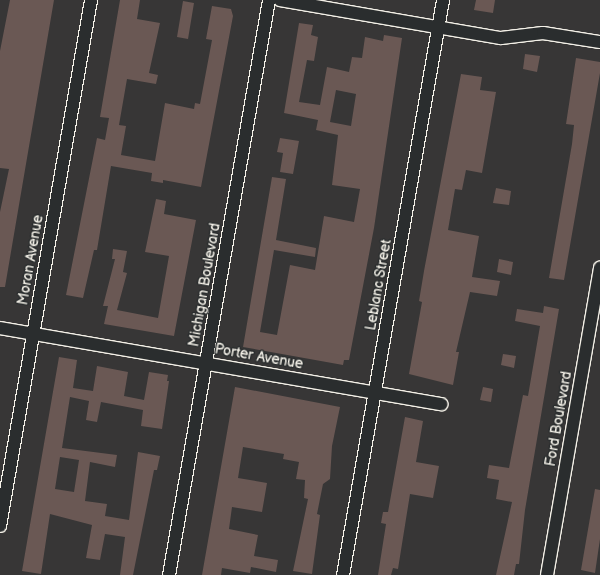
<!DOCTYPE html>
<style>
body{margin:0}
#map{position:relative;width:600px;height:575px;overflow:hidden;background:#373636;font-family:"Balsamiq Sans",sans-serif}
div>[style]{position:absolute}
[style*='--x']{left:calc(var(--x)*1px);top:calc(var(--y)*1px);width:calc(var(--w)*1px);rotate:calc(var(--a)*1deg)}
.building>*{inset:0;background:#6a5854}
.roads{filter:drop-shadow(1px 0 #f4f1e8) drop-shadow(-1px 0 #f4f1e8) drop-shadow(0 1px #f4f1e8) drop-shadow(0 -1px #f4f1e8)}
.minor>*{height:12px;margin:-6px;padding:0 6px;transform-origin:6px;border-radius:6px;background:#2a2d2e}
span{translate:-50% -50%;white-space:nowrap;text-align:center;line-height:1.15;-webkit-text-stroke:3px #2a2d2e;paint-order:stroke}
.street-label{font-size:14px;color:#f4f1e8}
</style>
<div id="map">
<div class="building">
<div style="clip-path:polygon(10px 0,54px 0,5px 287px,0 287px,0 212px,9px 169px,0 168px,0 51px)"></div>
<div style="clip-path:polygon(120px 0,140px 0,137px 19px,160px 23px,149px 73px,158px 75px,156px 84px,127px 79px,119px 125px,126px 126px,121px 155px,155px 161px,165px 103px,194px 109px,195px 103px,200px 104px,212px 40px,206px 39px,212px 6px,231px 9px,233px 16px,201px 187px,163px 180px,163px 183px,151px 181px,152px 173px,111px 166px,97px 250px,94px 250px,83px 298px,66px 295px,97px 138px,105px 140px,109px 118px,100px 117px)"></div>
<div style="clip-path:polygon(476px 0,495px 0,493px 13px,474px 10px)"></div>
<div style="clip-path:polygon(183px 1px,194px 3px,188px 39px,177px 37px)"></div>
<div style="clip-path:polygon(evenodd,299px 23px,313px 25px,311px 35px,318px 37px,314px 61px,307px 60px,299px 102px,320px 105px,327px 67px,349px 72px,352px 57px,362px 58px,365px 37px,383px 41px,384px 35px,402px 38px,374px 228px,349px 360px,344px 360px,343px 365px,243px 347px,272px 177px,286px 179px,276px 240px,316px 248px,315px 257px,274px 250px,260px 332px,277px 335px,290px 265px,315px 270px,324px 216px,354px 222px,360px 189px,332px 185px,338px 135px,316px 130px,318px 120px,284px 113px,299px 23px,336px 90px,356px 94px,351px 126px,330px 122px,336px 90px)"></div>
<div style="clip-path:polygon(525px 54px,540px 56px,537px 72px,523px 69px)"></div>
<div style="clip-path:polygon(576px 58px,600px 62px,600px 73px,564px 280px,549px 278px,572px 144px,574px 125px,566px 124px)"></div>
<div style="clip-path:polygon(461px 74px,482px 77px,480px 90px,496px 92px,482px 173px,466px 170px,462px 190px,455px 189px,448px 230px,479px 236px,472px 277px,500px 281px,497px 296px,470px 292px,456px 352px,459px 352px,453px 385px,409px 374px,422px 302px,419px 301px,424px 271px)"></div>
<div style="clip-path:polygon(280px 138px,299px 141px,293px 174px,280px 172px,283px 153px,277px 152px)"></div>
<div style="clip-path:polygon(496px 188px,511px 191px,509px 205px,493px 203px)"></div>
<div style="clip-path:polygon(156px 199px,166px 201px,164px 214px,196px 220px,174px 336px,104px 324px,108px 306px,103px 306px,115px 259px,112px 259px,113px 249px,127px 251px,123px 272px,127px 273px,117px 310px,158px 318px,169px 256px,145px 252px)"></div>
<div style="clip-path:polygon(499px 259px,513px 262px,511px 275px,497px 272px)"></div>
<div style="clip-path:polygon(544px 306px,559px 309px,525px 510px,519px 564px,516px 564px,514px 575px,496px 575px,512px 502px,496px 499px,499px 480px,487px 478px,489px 465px,509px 468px,523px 395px,528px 396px,540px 326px,515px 321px,517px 309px,543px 313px)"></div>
<div style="clip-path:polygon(503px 354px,516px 356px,514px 368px,501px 365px)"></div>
<div style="clip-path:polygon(evenodd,59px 357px,77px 360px,73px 388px,93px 391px,97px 366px,128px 372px,124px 396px,144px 400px,149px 372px,168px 375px,167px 381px,169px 381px,162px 429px,141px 426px,143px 410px,101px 402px,97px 422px,86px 420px,89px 401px,70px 397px,62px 448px,117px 455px,115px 467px,90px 462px,85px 501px,107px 504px,105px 516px,129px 520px,138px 452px,160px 456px,157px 470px,154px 470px,133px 575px,120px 575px,125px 537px,105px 534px,100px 560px,86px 558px,92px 525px,50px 514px,41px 574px,22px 571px,59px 357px,60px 457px,79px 460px,74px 492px,55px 489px,60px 457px)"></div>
<div style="clip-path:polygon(235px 387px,340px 407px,332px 446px,330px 479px,323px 484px,317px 514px,320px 515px,312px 574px,293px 571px,308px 499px,304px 498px,305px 480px,296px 479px,299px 462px,283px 459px,284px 454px,243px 447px,238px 478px,267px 483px,262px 512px,232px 507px,229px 529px,258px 535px,254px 556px,278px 560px,276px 572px,251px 567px,250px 573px,222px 568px,221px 575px,202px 575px)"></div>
<div style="clip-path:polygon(483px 387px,493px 389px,491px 402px,480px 400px)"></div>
<div style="clip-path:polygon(405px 417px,423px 421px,416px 462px,439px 466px,433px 498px,410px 494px,398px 569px,393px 568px,391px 575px,378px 575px,386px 524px,381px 523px,383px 512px,388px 512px)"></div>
<div style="clip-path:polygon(595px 489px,600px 490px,600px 539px,595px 573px,581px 570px)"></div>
</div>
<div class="roads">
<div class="minor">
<div style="--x:280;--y:0;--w:224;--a:9.8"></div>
<div style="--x:501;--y:38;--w:42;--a:-6.8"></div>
<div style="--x:543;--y:33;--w:58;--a:9"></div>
<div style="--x:0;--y:328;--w:448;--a:9.8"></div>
<div style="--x:0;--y:526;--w:534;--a:-80.18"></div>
<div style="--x:169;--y:575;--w:584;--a:-80.13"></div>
<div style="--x:343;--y:575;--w:584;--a:-80.13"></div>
<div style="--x:547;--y:575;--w:312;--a:-80.2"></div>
</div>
</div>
<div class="street-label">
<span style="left:31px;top:260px;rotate:-80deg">Moran Avenue</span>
<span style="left:205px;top:285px;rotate:-80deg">Michigan Boulevard</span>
<span style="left:379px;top:285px;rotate:-80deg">Leblanc Street</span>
<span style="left:259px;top:357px;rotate:10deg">Porter Avenue</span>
<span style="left:559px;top:419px;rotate:-80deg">Ford Boulevard</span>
</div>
</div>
